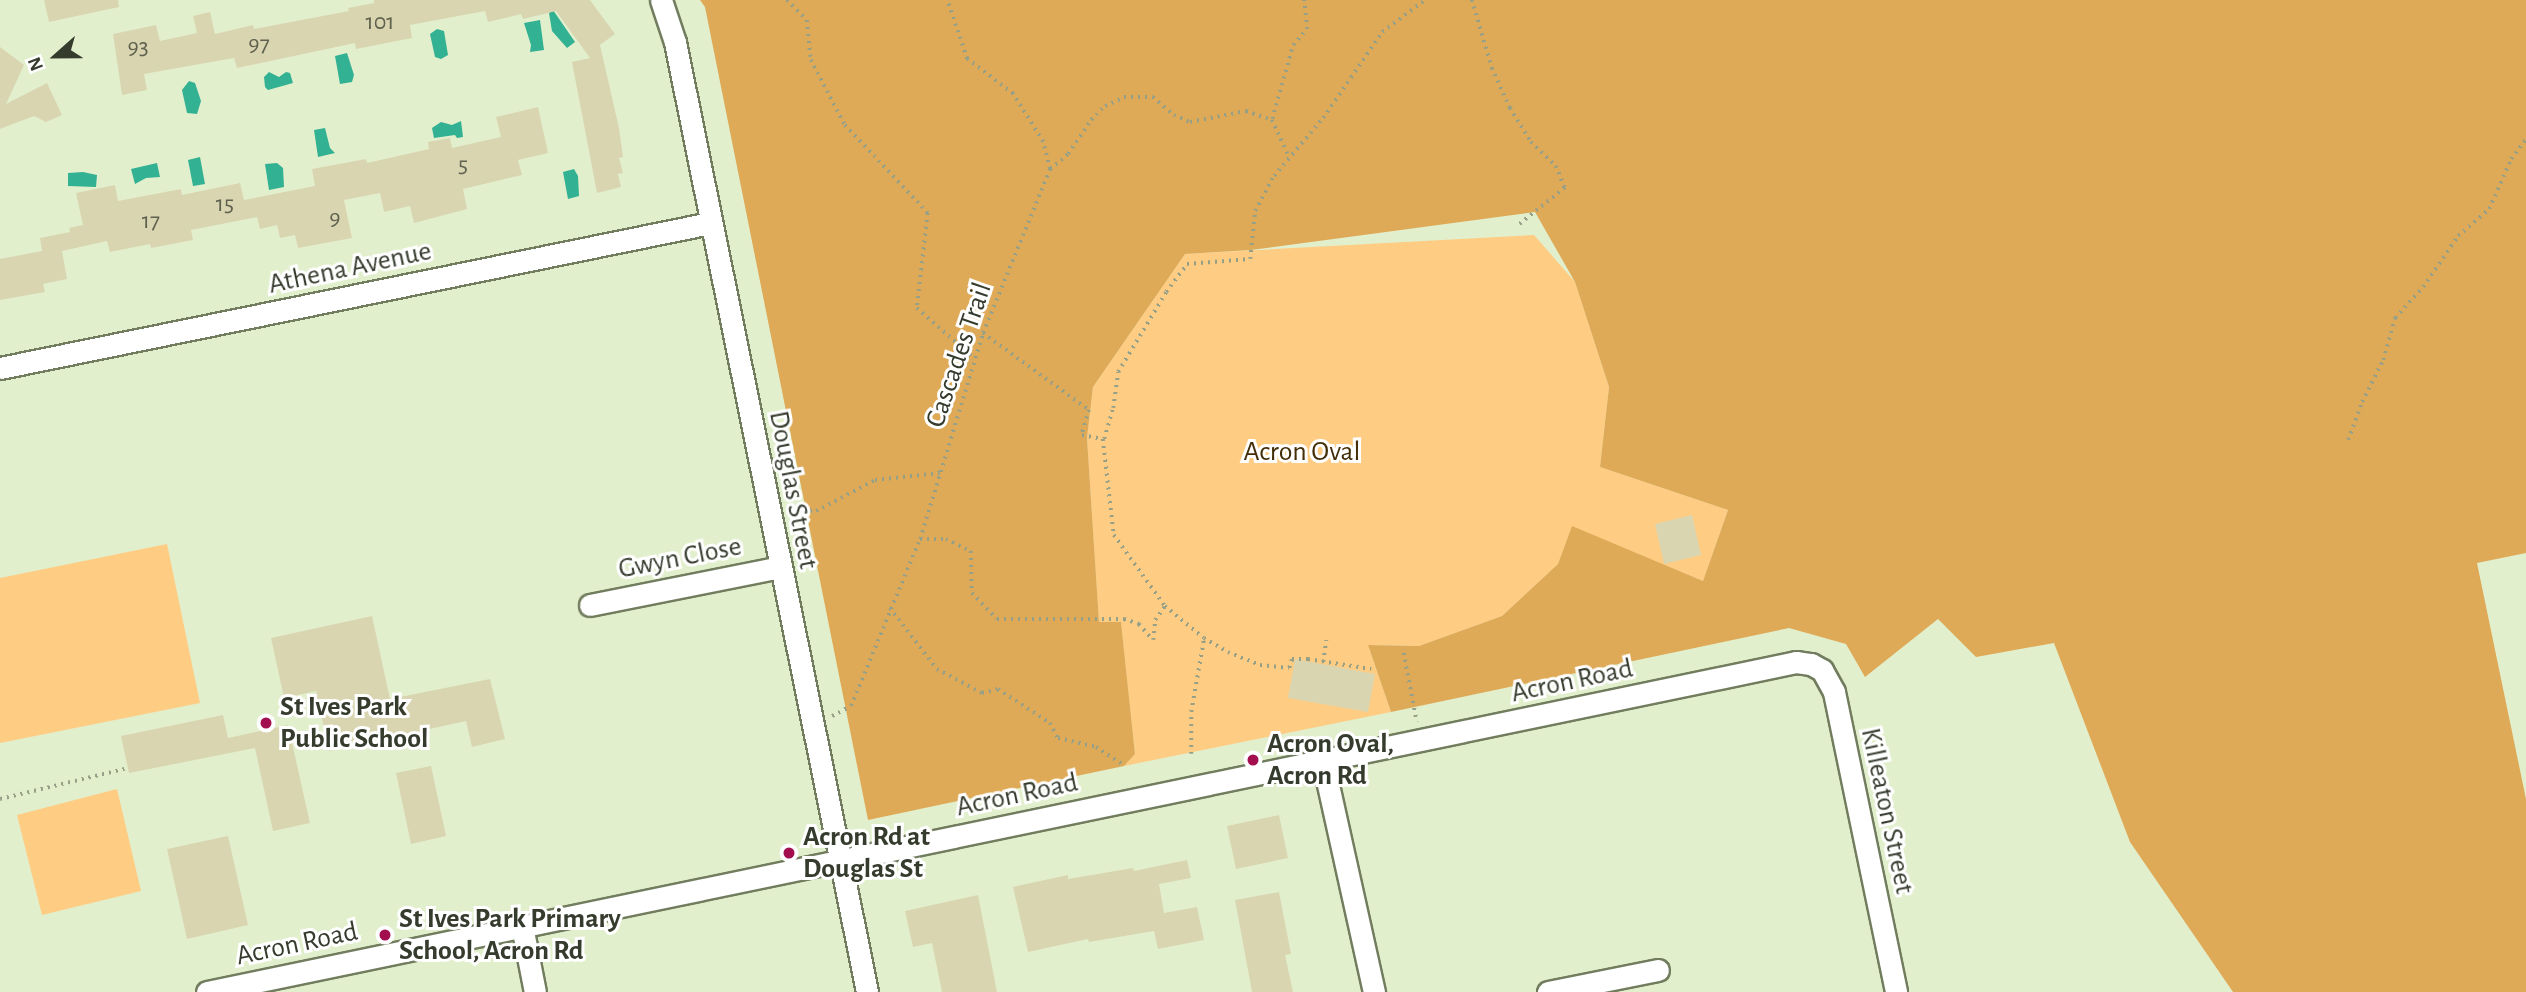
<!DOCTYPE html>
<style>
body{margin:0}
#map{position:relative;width:2526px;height:992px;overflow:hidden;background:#e2efcd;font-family:"Alegreya Sans",sans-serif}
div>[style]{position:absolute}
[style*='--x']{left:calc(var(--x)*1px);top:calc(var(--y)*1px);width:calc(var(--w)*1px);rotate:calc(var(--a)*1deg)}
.green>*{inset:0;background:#fecc83}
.forest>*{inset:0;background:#dfaa57}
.water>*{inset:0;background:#32b193}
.building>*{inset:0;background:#dad5b1}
.path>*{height:3.5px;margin-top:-1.75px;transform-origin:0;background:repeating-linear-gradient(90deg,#96a087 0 2px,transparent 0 7px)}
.roads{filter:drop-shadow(2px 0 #717d5e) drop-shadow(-2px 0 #717d5e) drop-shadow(0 2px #717d5e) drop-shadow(0 -2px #717d5e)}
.street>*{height:21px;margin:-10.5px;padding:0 10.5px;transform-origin:10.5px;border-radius:10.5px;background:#fff}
.dots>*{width:19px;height:19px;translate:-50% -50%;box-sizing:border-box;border:4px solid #fff;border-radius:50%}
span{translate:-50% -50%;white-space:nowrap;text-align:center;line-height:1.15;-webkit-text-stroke:6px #fff;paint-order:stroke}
.number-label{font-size:24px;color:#5e624e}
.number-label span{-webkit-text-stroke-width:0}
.street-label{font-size:28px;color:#353b2d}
.park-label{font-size:28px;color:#432e08}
.poi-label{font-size:28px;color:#353b2d;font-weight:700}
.left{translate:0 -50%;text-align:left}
.north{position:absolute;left:21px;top:21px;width:70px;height:70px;-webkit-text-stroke:5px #fff;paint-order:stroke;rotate:249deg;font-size:19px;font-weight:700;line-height:28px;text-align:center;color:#353b2d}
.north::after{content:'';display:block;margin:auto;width:24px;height:32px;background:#353b2d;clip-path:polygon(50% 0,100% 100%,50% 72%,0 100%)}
</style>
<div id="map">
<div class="green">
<div style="clip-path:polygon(1534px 235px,1575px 282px,1609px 387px,1600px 467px,1728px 510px,1703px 581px,1572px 527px,1558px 564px,1502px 616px,1419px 646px,1368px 645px,1391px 712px,1124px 766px,1135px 754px,1121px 623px,1099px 623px,1087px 438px,1093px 387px,1185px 254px)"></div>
<div style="clip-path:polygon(167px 544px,200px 703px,0 743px,0 578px)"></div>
<div style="clip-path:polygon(117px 789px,141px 891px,42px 915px,17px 815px)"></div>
</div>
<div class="forest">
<div style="clip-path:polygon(700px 0,2526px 0,2526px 553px,2477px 563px,2526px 799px,2526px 992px,2233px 992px,2130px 842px,2054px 643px,1976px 657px,1938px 619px,1865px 677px,1846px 644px,1789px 628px,1391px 712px,1368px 645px,1419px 646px,1502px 616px,1558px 564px,1572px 526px,1703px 581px,1728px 510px,1600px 467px,1609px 387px,1575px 282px,1535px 212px,1251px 250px,1185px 254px,1093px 387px,1087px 438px,1099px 622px,1121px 622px,1135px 754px,1124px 766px,868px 820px,705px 7px)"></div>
</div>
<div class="water">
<div style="clip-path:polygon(553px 10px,575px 42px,567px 48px,552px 31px,549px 13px)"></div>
<div style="clip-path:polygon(540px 20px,544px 50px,530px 52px,531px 45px,524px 23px)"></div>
<div style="clip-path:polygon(437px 29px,444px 31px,448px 55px,441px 59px,435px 57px,430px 34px)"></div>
<div style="clip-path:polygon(347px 53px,354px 75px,352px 82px,340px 84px,335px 56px)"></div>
<div style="clip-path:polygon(269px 72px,279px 77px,286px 72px,290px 73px,293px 83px,268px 90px,265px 87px,264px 77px)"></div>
<div style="clip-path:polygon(189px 81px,195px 83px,201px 101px,197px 114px,187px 113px,182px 90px)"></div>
<div style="clip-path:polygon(461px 121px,463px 137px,457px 138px,455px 135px,434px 138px,432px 128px,441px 122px,452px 125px)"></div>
<div style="clip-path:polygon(325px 128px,330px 148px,335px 153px,318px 157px,314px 130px)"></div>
<div style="clip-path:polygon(200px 157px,205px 184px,193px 186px,188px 160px)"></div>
<div style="clip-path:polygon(157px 163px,160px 177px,146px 178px,135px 184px,131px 169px)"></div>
<div style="clip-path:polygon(277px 163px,283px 168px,284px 187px,269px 190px,265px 164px)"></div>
<div style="clip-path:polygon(574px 169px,578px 176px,579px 196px,568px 199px,563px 172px)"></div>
<div style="clip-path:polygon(83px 172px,97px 175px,96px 187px,68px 186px,68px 173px)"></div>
</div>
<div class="building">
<div style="clip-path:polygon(44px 0,118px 0,119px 7px,49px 22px)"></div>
<div style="clip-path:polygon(374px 0,590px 0,615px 34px,600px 45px,619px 128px,623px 157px,619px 158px,623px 173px,618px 174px,621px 187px,597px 193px,572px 62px,590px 58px,556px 11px,523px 19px,521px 14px,488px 22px,485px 11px,410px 25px,412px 38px,356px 49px,355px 43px,237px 68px,234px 58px,144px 74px,147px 90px,122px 95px,113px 34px,156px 25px,160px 41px,197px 33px,193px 16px,210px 12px,215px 34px,253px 25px,254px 29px,349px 11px,348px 8px,374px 3px)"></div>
<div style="clip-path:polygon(0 47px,24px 65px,6px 104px,47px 83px,62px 115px,46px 122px,34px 116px,0 129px)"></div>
<div style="clip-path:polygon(538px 107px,548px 153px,518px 160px,522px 175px,463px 189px,467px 209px,414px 223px,410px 206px,384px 212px,380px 193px,344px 200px,352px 238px,298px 248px,295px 235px,280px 238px,277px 225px,260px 229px,257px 217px,191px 230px,193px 240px,151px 248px,150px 244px,110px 252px,107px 241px,62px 251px,67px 279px,43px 284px,45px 292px,0 300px,0 259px,42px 251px,40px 238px,70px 232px,69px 228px,83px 225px,76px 193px,115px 185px,118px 201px,181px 189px,182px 195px,240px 183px,244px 200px,315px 186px,312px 169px,366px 159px,367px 163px,429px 149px,428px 142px,450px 138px,452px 148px,501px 137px,496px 117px)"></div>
<div style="clip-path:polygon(1692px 515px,1701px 555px,1664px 564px,1655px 524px)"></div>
<div style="clip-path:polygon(372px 616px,390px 699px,490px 679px,505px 739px,472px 747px,466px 721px,329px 751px,316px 691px,284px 698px,271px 638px)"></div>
<div style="clip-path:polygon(1295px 659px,1375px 674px,1368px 712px,1288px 698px)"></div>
<div style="clip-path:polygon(223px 715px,228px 738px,288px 725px,310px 823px,273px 831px,255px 748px,129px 773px,121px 736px)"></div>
<div style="clip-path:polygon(431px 766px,446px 836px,411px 844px,396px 773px)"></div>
<div style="clip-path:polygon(1279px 815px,1288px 858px,1236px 869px,1227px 826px)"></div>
<div style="clip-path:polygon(228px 836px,248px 925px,187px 939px,167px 849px)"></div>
<div style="clip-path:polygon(1187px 860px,1191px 878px,1159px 884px,1164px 913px,1197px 907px,1204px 940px,1158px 949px,1154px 931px,1089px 942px,1088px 939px,1028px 952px,1013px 887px,1068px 875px,1068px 879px,1133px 868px,1134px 871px)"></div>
<div style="clip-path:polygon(1279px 892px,1291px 954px,1285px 955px,1293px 992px,1252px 992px,1235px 900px)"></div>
<div style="clip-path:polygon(978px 895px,997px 992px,942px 992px,932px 943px,913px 947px,905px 911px)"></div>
</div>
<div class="path">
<div style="--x:787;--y:0;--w:28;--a:45"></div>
<div style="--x:807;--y:20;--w:40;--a:84.3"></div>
<div style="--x:811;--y:60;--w:73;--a:62.4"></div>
<div style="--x:845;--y:125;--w:121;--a:46.7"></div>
<div style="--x:928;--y:213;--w:96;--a:96.6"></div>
<div style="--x:917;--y:308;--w:77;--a:41.3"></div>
<div style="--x:1472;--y:0;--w:71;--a:73.6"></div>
<div style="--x:1492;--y:68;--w:44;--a:65.8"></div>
<div style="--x:1510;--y:108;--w:40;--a:58"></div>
<div style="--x:1531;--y:142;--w:35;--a:44"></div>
<div style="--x:1556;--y:166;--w:24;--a:68"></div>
<div style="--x:1565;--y:188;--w:58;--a:141.3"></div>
<div style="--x:1272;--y:119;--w:77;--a:-74.2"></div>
<div style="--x:1293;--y:45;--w:21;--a:-49"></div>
<div style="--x:1307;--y:29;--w:29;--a:-96"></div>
<div style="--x:1050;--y:169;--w:23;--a:-40"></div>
<div style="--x:1068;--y:154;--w:41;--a:-55.9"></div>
<div style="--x:1091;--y:120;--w:20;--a:-45"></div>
<div style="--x:1105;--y:106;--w:21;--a:-25"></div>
<div style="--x:1124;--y:97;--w:29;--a:0"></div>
<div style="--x:1153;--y:97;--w:28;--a:41"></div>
<div style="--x:1174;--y:115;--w:17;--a:24"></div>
<div style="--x:1190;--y:122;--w:57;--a:-11.1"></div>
<div style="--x:1246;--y:111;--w:28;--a:19"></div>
<div style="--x:1272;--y:120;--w:40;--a:65"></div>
<div style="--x:983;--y:333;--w:131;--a:36"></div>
<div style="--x:1089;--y:410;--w:26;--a:106"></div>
<div style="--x:1082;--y:435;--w:21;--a:11"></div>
<div style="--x:1103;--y:439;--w:97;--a:83.5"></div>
<div style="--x:1114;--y:535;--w:87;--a:54.3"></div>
<div style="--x:1165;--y:606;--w:50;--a:39.4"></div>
<div style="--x:1204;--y:638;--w:28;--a:30"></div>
<div style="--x:1228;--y:652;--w:35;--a:22"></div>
<div style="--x:1260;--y:665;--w:29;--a:6"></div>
<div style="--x:1289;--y:668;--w:9;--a:-72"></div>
<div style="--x:1292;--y:659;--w:16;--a:0"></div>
<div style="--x:1308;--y:659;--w:64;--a:9"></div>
<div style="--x:1104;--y:439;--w:32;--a:-74"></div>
<div style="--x:1113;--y:408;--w:36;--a:-82"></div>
<div style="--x:1118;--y:372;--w:93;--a:-59"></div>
<div style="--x:1166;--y:292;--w:35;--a:-53"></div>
<div style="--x:1187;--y:264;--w:63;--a:-4.5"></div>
<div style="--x:1250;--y:259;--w:48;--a:-84.1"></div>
<div style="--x:1255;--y:211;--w:40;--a:-62"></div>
<div style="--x:1274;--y:176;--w:76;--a:-49.8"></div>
<div style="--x:1323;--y:118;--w:104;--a:-55.5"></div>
<div style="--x:1382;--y:32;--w:54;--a:-36.7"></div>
<div style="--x:2348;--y:440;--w:40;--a:-69.8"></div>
<div style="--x:2362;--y:402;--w:47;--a:-63.4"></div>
<div style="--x:2383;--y:360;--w:44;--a:-74.1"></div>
<div style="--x:2395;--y:318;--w:42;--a:-47.9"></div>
<div style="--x:2423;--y:287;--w:62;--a:-55.5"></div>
<div style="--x:2458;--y:236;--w:41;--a:-41.1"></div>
<div style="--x:2489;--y:209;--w:55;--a:-66.3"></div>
<div style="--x:2511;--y:159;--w:25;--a:-53"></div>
<div style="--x:789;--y:510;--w:27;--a:2"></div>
<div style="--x:816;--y:511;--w:67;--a:-27.7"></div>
<div style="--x:875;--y:480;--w:65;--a:-6.1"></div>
<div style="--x:920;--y:539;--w:26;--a:0"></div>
<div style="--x:946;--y:539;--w:28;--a:26"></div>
<div style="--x:971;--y:551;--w:42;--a:88.6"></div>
<div style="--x:972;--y:593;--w:36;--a:46"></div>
<div style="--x:997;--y:619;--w:127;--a:0"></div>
<div style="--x:1124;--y:619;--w:16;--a:18"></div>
<div style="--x:1139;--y:624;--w:21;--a:49"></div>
<div style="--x:890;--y:608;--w:77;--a:52.4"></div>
<div style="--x:937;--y:669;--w:51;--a:28.1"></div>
<div style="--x:982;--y:693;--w:16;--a:-14"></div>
<div style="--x:998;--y:689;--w:62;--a:33.2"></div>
<div style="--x:1050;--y:723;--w:17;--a:62"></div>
<div style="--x:1058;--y:738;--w:39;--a:13"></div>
<div style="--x:1096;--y:747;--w:31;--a:33"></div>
<div style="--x:1153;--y:640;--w:20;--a:-84"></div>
<div style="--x:1155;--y:620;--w:17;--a:-54"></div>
<div style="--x:1404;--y:653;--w:70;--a:79.3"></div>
<div style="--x:1323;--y:662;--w:22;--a:-82"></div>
<div style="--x:832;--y:716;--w:21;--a:-28"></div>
<div style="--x:851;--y:706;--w:181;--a:-67.6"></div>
<div style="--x:920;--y:539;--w:215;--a:-73"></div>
<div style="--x:983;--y:333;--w:177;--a:-67.8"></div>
<div style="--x:1050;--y:169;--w:28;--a:-105"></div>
<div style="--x:1043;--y:142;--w:57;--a:-122"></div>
<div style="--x:1013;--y:94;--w:58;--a:-142.7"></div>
<div style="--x:967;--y:59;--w:62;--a:-108.7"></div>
<div style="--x:1191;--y:754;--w:42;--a:-90"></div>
<div style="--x:1191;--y:712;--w:75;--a:-80"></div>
<div style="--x:0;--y:799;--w:128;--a:-13.6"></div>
</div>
<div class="roads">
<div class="street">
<div style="--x:661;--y:0;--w:44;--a:71.6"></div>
<div style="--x:675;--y:42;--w:969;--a:78.57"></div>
<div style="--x:0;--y:368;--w:725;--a:-11.54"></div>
<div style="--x:590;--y:605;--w:194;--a:-11.3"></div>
<div style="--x:1323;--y:762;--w:236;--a:77.5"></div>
<div style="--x:522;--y:926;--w:67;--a:78.9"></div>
<div style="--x:207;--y:992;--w:1623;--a:-11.73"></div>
<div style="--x:1796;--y:662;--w:15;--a:8"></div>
<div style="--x:1811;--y:664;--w:13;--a:29"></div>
<div style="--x:1822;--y:670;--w:25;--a:61"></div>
<div style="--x:1834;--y:692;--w:306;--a:78.3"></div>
<div style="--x:1548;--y:992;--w:112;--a:-11.3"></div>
</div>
</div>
<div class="dots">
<div style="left:266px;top:723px;background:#a30e4e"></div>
<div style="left:1253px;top:760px;background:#a30e4e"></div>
<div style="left:789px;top:853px;background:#a30e4e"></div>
<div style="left:385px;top:935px;background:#a30e4e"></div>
</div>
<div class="number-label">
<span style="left:380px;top:23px">101</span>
<span style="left:259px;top:45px">97</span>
<span style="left:138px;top:48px">93</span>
<span style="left:463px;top:166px">5</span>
<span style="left:225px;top:205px">15</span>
<span style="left:335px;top:219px">9</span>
<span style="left:151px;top:222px">17</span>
</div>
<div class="street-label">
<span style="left:350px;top:268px;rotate:-12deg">Athena Avenue</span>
<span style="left:959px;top:355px;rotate:-71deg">Cascades Trail</span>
<span style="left:793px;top:490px;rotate:79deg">Douglas Street</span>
<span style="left:680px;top:558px;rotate:-11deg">Gwyn Close</span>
<span style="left:1572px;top:681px;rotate:-12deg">Acron Road</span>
<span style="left:1017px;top:795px;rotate:-12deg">Acron Road</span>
<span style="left:1887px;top:811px;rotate:78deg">Killeaton Street</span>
<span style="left:297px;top:944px;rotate:-12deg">Acron Road</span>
</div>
<div class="park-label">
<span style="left:1302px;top:452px">Acron Oval</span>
</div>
<div class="poi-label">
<span class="left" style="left:280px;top:723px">St Ives Park<br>Public School</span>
<span class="left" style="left:1267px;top:760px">Acron Oval,<br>Acron Rd</span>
<span class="left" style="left:803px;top:853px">Acron Rd at<br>Douglas St</span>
<span class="left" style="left:399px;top:935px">St Ives Park Primary<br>School, Acron Rd</span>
</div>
<div class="north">N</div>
</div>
